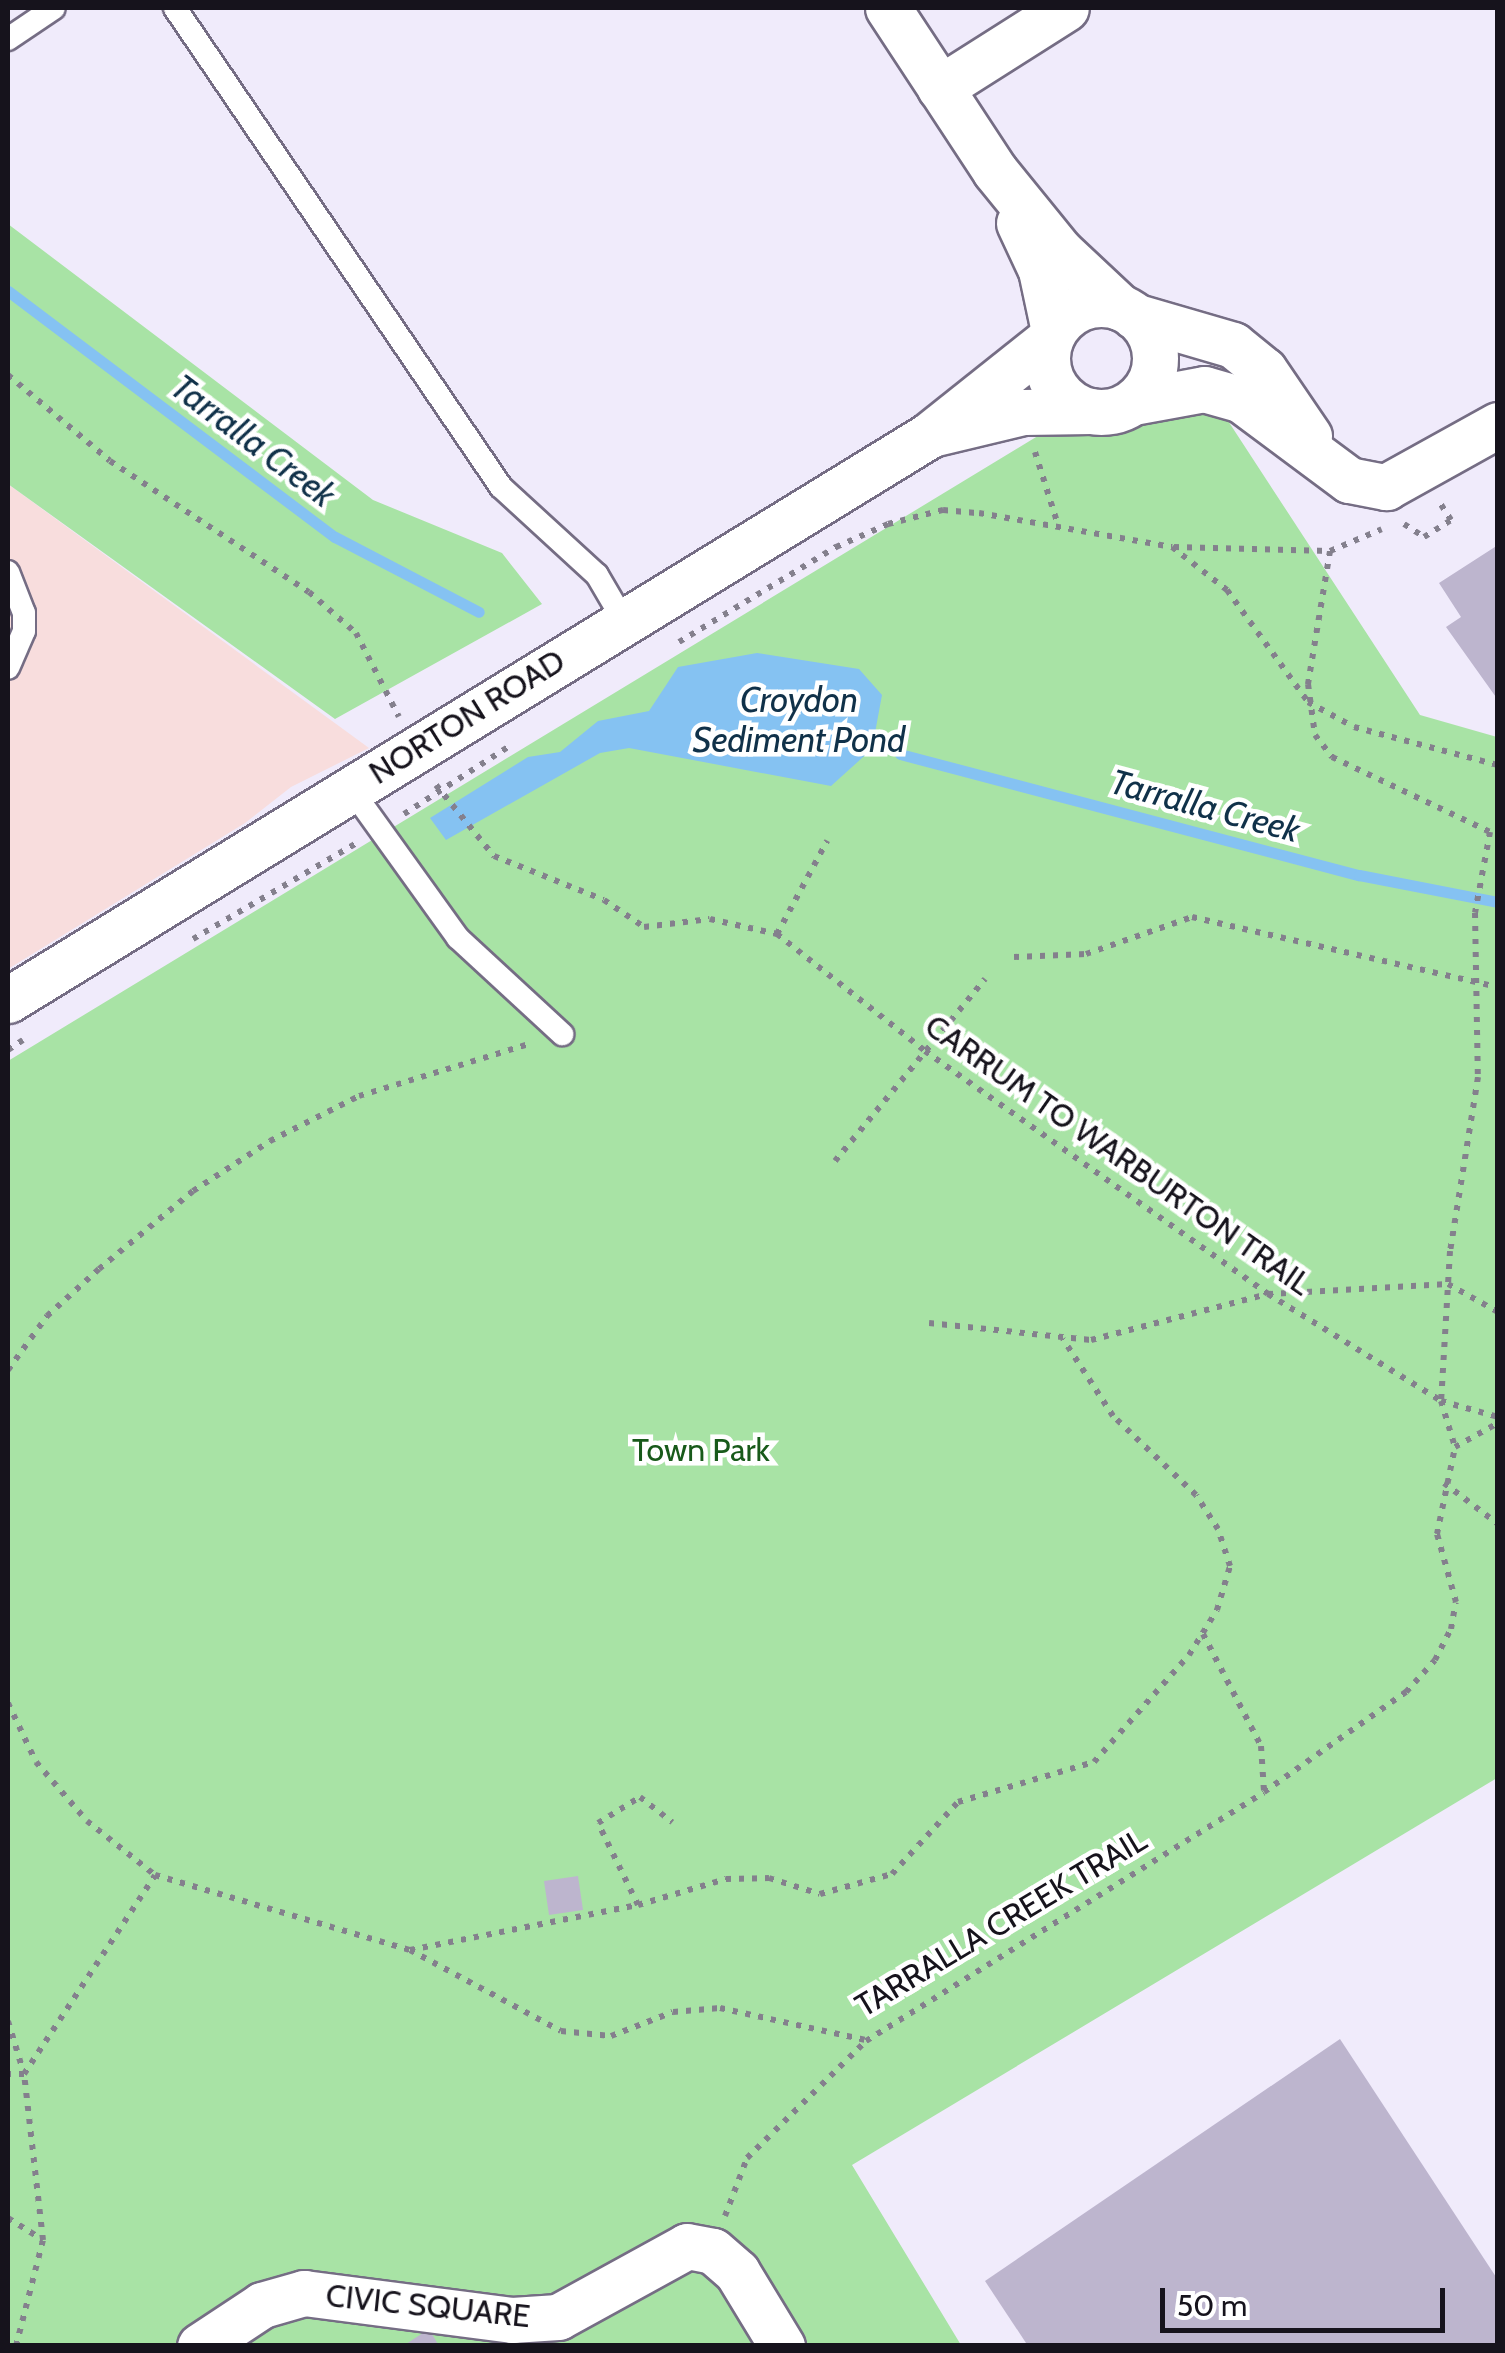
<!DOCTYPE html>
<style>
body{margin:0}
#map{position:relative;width:1505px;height:2353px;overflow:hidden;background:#f0ebfb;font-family:Cabin,sans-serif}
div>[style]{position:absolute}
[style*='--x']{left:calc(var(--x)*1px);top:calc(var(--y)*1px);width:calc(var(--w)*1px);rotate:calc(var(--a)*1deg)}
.education>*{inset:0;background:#f8dddd}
.green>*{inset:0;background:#a8e3a5}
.water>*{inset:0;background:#85c2f2}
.stream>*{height:11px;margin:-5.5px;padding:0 5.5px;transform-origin:5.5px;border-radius:5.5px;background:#85c2f2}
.building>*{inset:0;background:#bdb5ce}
.path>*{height:6px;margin-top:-3px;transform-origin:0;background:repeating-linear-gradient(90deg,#84808d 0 5px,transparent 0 13px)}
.roads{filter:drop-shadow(2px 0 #756d84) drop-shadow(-2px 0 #756d84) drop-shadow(0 2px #756d84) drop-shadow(0 -2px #756d84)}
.lane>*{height:22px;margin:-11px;padding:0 11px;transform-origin:11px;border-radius:11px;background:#fff}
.street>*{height:45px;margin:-22.5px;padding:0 22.5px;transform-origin:22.5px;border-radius:22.5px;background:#fff}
.street>.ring{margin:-22.5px;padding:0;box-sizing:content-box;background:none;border:45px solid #fff;border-radius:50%}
span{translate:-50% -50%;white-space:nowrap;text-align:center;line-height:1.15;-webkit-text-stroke:9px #fff;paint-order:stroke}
.street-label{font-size:32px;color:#16131c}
.park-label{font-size:32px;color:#185a1a}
.water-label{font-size:35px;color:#103149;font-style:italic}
.frame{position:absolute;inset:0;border:10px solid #16131c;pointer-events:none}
.scale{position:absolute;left:1160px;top:2288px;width:285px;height:45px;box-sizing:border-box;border:5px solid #16131c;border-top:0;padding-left:12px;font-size:30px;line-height:35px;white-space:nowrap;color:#16131c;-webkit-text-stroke:8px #fff;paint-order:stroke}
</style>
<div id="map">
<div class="education">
<div style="clip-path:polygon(8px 484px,369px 748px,291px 787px,245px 823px,8px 969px)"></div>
</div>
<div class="green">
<div style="clip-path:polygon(8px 224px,373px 500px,502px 553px,542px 604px,335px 719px,8px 484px)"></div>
<div style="clip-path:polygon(1219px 407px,1420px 715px,1497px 737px,1497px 1778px,852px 2165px,961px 2345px,8px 2345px,8px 1061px,1046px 431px,1113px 431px,1169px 411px)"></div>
</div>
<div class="water">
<div style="clip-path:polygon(757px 653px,859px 669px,882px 695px,872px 749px,831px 786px,629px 748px,600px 753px,446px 840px,430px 818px,528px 757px,560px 752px,598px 721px,649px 711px,678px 667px)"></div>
</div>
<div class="stream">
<div style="--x:8;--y:291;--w:409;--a:37"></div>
<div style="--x:335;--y:537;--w:162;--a:27.5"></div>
<div style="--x:900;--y:754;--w:475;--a:14.8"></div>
<div style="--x:1359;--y:875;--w:142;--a:11"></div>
</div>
<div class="building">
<div style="clip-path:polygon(1498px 545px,1498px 700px,1446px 627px,1461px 617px,1439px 583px)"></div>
<div style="clip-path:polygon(578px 1876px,583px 1910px,549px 1915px,544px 1881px)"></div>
<div style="clip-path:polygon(1340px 2039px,1498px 2280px,1498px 2346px,1028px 2346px,985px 2281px)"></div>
<div style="clip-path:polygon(429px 2329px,439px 2346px,403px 2346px)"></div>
</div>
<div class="path">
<div style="--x:8;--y:375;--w:133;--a:40.1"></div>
<div style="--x:110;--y:461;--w:238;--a:33.4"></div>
<div style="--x:309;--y:592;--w:62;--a:41.1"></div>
<div style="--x:356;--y:633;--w:94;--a:62.9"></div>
<div style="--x:1035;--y:452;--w:77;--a:72.5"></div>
<div style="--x:1404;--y:524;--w:24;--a:33"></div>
<div style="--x:1424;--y:537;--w:32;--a:-32"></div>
<div style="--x:1451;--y:520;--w:20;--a:-123"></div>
<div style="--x:1174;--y:547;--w:156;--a:1.5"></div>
<div style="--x:1330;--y:551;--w:56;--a:-22.9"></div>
<div style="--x:1330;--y:551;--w:135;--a:99.4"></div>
<div style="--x:1308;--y:684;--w:51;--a:82.2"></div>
<div style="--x:1315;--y:735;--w:28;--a:52"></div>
<div style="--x:1332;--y:757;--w:175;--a:25.4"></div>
<div style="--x:1490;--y:832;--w:82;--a:100.5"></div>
<div style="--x:1475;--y:913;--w:164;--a:89"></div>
<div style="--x:1478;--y:1077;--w:176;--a:99.1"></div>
<div style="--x:1450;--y:1251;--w:150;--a:93.4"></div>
<div style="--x:1441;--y:1401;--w:48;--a:73.1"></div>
<div style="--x:679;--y:642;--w:184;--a:-31.2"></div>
<div style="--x:836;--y:547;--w:57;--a:-23.9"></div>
<div style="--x:888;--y:524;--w:57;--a:-14.3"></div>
<div style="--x:943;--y:510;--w:36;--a:5"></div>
<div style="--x:979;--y:513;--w:196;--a:10"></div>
<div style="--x:1172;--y:547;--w:70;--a:38"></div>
<div style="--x:1227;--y:590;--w:138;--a:54.1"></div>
<div style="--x:1308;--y:702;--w:52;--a:28.5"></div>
<div style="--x:1354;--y:727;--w:149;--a:14.8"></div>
<div style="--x:436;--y:785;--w:92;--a:50.8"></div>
<div style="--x:494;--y:856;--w:118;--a:21.8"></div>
<div style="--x:604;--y:900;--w:48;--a:34"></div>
<div style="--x:644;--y:927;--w:66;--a:-6.9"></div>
<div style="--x:710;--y:919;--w:69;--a:12.6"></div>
<div style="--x:777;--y:934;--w:189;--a:38.3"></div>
<div style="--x:925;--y:1051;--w:420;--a:35.3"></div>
<div style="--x:1268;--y:1294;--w:203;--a:31.7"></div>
<div style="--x:1441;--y:1401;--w:59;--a:15.7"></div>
<div style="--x:404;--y:814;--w:127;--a:-32.8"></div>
<div style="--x:777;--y:934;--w:106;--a:-61.7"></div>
<div style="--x:193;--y:939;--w:188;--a:-30.4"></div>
<div style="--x:1014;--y:957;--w:72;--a:-2.4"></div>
<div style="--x:1086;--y:954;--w:112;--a:-19.2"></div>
<div style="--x:1192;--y:917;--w:314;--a:12.9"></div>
<div style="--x:8;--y:1050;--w:18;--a:-34"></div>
<div style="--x:835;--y:1161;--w:236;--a:-50.5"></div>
<div style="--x:929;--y:1323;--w:163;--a:6"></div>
<div style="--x:1091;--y:1340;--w:183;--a:-14.6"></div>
<div style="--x:1268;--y:1294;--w:180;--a:-3.2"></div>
<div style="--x:1448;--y:1284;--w:57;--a:29.2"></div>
<div style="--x:8;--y:1370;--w:67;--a:-54.2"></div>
<div style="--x:47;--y:1316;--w:70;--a:-42.1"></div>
<div style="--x:99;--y:1269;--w:122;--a:-39.7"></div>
<div style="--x:193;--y:1191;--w:92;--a:-33"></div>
<div style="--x:270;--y:1141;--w:100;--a:-26.8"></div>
<div style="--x:359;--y:1096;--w:178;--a:-17"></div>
<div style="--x:1444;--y:1483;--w:68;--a:37.2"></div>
<div style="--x:1203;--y:1634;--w:126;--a:62.6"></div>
<div style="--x:1261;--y:1746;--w:45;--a:86.2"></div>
<div style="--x:8;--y:1703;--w:65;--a:64.6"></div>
<div style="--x:36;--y:1762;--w:78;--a:49.2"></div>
<div style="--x:87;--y:1821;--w:87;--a:38.5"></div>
<div style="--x:155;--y:1875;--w:266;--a:16.4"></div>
<div style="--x:410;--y:1950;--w:171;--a:28.2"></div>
<div style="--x:561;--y:2031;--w:50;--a:5.7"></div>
<div style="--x:611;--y:2036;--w:66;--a:-21.2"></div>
<div style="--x:673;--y:2012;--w:47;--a:-4.9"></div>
<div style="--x:720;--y:2008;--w:148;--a:12.4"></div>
<div style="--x:638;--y:1905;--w:91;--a:-116"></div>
<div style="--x:598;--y:1823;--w:49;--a:-31.8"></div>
<div style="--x:640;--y:1797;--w:41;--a:38"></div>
<div style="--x:410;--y:1950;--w:232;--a:-11.2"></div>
<div style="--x:638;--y:1905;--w:92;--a:-16.5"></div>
<div style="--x:726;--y:1879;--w:43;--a:-1.3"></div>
<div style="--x:769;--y:1878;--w:53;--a:17.4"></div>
<div style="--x:820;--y:1894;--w:75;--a:-15.5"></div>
<div style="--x:892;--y:1874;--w:98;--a:-47.5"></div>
<div style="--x:958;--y:1802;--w:142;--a:-16.4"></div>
<div style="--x:1094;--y:1762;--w:143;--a:-48.4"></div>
<div style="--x:1189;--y:1655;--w:53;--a:-58.1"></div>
<div style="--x:1217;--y:1610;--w:46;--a:-73.5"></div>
<div style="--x:1230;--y:1566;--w:39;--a:-108"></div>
<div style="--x:1218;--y:1529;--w:40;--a:-122.9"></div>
<div style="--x:1196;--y:1495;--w:115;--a:-136.4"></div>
<div style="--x:1113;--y:1416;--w:92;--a:-123"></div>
<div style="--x:8;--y:2021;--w:55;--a:73.2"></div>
<div style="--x:24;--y:2074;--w:16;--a:180"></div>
<div style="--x:725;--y:2216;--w:62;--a:-69.2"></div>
<div style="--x:747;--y:2158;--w:167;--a:-44.5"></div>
<div style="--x:866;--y:2041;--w:469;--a:-32"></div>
<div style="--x:1264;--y:1792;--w:174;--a:-35.2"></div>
<div style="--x:1406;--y:1692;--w:43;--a:-47.8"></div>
<div style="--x:1435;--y:1660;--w:35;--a:-63"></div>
<div style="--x:1451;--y:1629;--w:27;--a:-80"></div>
<div style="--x:1456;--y:1602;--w:71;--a:-105.6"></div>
<div style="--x:1437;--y:1534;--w:89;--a:-78.3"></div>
<div style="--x:1455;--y:1447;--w:49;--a:-29.2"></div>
<div style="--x:8;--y:2218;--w:41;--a:32.2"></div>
<div style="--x:16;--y:2346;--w:109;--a:-75.7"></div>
<div style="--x:43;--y:2240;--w:167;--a:-96.5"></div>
<div style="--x:24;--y:2074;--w:238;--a:-56.6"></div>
</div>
<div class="roads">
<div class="lane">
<div style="--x:175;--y:8;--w:579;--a:55.76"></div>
<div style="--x:501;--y:487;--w:130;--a:42.5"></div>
<div style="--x:597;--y:575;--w:53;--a:59.6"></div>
<div style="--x:8;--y:39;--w:55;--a:-34"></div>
<div style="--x:8;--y:572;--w:44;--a:68.7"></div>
<div style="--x:24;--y:613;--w:18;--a:90"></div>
<div style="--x:24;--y:631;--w:40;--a:113.4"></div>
<div style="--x:351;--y:789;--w:183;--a:54.3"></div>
<div style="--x:458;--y:938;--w:142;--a:42.7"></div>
</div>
<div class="street">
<div style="--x:888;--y:8;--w:195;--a:56.7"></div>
<div style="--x:995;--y:171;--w:103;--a:50.9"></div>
<div style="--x:1060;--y:251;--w:83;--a:43.1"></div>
<div style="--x:940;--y:88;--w:149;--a:-32.4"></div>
<div style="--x:1019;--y:223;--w:52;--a:64.9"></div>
<div style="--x:1041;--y:270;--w:62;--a:78"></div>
<div class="ring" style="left:1047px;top:304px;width:63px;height:63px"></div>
<div style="--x:1134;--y:316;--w:103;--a:16.3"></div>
<div style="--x:1233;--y:345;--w:40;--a:39"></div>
<div style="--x:1264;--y:370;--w:80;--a:55.7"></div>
<div style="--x:1134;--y:402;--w:71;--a:-10.5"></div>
<div style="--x:1204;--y:389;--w:37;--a:16"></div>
<div style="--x:1240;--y:399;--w:136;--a:36.6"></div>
<div style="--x:1349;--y:480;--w:38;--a:11"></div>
<div style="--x:1386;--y:487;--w:128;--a:-29"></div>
<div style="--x:936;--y:433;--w:89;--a:-13.6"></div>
<div style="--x:1023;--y:412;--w:68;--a:-0.8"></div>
<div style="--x:8;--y:1000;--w:1079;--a:-31.51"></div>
<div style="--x:928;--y:436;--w:156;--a:-38.5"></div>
<div style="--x:200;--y:2346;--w:74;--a:-33.5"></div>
<div style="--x:262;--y:2305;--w:44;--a:-15.9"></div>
<div style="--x:304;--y:2293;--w:210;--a:7.4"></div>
<div style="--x:512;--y:2320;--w:46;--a:-3.7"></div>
<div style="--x:558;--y:2317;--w:147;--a:-28.8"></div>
<div style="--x:687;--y:2246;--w:26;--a:11"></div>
<div style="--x:713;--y:2251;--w:32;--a:41"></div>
<div style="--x:737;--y:2272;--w:87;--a:58.7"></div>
</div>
</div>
<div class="street-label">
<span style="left:467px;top:717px;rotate:-32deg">NORTON ROAD</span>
<span style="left:1118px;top:1155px;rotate:35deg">CARRUM TO WARBURTON TRAIL</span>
<span style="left:1001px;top:1923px;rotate:-31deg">TARRALLA CREEK TRAIL</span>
<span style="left:428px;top:2306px;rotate:6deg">CIVIC SQUARE</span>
</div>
<div class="park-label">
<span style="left:701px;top:1450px">Town Park</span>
</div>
<div class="water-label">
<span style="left:253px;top:441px;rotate:37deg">Tarralla Creek</span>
<span style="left:799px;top:720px">Croydon<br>Sediment Pond</span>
<span style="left:1205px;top:806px;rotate:15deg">Tarralla Creek</span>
</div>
<div class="frame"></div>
<div class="scale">50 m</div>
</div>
